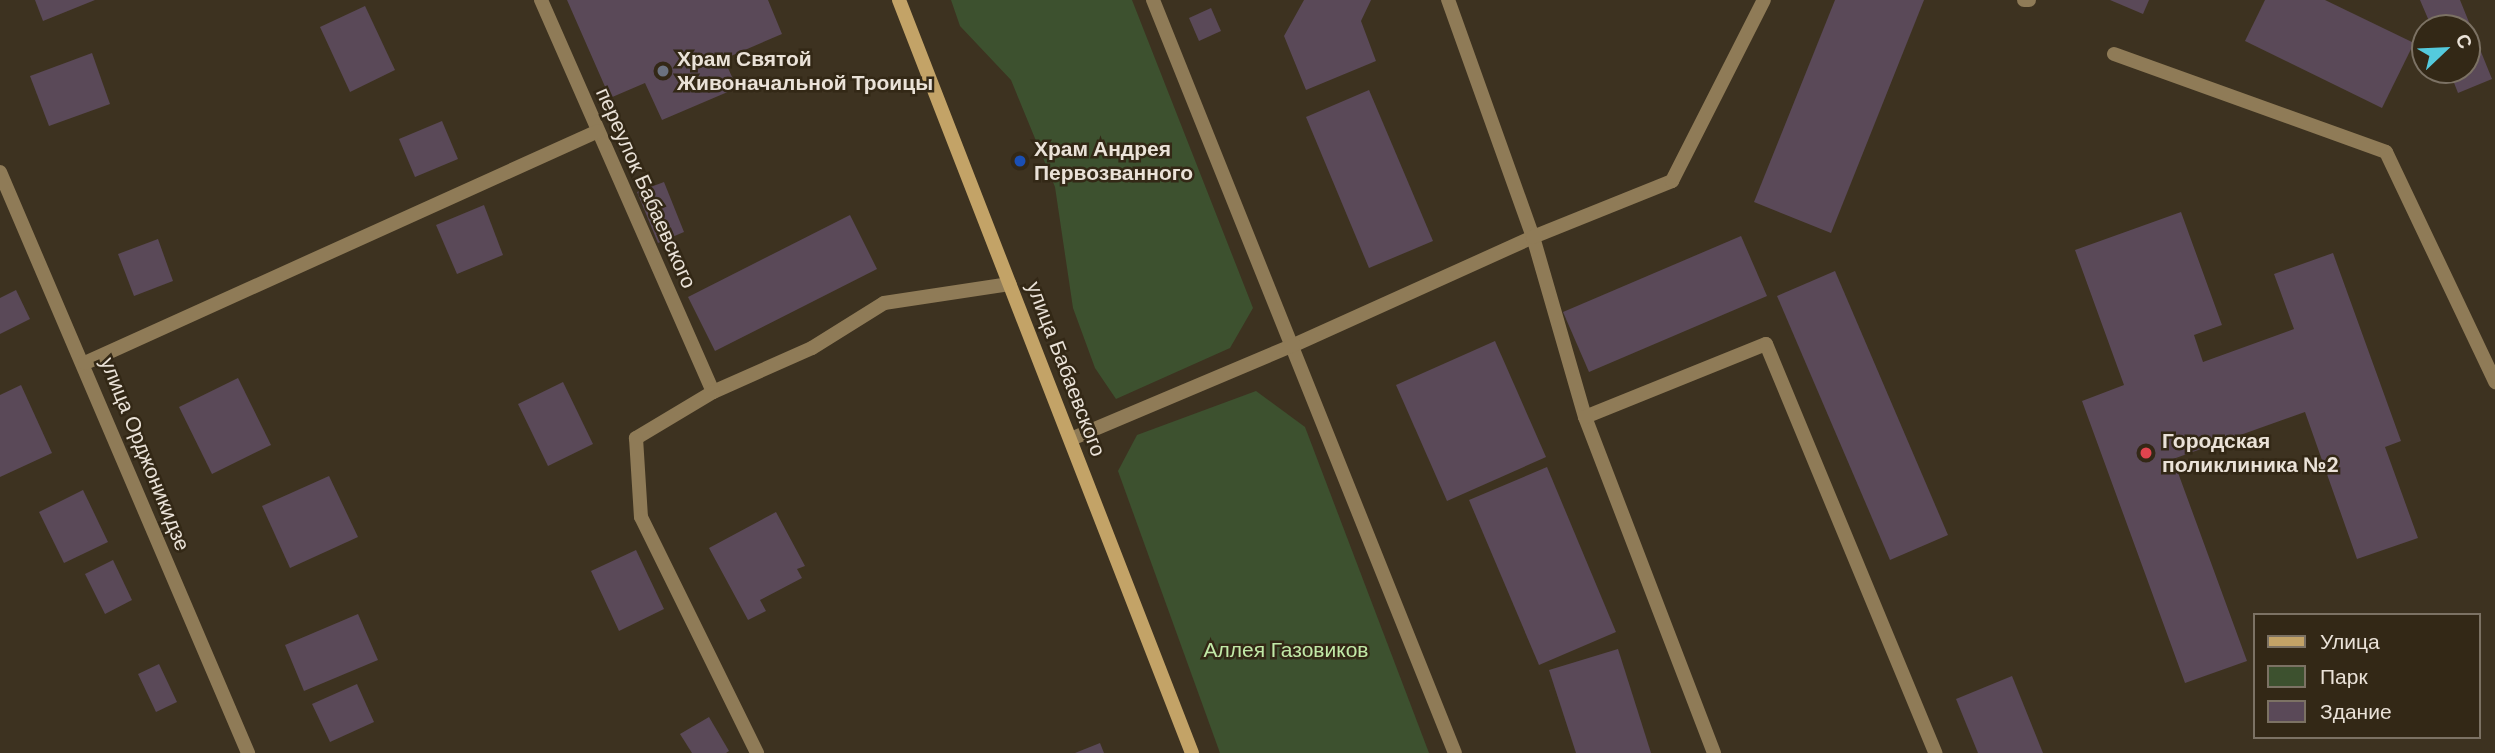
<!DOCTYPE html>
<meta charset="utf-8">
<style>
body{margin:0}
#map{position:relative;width:2495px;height:753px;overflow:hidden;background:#3d3220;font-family:"DM Sans",sans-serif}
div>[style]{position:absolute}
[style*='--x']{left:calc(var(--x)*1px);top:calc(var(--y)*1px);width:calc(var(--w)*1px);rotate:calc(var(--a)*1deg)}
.green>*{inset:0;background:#3d512f}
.building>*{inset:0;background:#5a4958}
.lane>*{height:14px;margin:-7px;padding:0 7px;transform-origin:7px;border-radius:7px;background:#8f7b57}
.street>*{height:14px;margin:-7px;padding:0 7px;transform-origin:7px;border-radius:7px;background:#8f7b57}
.secondary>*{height:14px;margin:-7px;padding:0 7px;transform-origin:7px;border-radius:7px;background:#c3a367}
.dots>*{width:19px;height:19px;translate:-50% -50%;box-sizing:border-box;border:4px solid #332816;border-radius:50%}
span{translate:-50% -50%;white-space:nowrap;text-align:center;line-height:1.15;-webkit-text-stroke:5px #332816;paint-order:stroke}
.poi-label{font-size:21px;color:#eae2d8;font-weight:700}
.left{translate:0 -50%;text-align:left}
.street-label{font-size:21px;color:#eae2d8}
.park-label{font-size:21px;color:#c1e9a7}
.legend{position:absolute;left:2253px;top:613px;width:228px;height:126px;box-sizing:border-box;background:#332816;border:2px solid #7c7264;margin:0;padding:9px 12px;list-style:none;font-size:21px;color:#eae2d8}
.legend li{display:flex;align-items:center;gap:14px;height:35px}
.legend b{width:35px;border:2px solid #7c7264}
.north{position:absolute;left:2411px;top:14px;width:70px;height:70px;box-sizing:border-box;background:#332816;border:2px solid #7c7264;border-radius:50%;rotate:67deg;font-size:19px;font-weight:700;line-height:28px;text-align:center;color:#eae2d8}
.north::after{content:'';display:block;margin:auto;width:24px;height:32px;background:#54cadd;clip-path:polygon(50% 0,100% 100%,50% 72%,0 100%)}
</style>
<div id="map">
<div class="green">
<div style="clip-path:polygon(951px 0,1132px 0,1253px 308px,1230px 348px,1116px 399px,1095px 368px,1073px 308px,1055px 187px,1011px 80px,960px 26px)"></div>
<div style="clip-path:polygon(1256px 391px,1305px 427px,1429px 753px,1220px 753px,1118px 471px,1137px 435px)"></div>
</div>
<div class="building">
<div style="clip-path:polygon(35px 0,95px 0,43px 21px)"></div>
<div style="clip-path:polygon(567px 0,768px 0,782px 34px,724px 59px,737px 88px,662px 120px,645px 83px,610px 98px)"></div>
<div style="clip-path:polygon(1304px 0,1371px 0,1361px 21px,1376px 61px,1306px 90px,1284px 36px)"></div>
<div style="clip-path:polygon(1835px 0,1924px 0,1831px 233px,1754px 202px)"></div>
<div style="clip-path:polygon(2110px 0,2149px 0,2143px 14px)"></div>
<div style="clip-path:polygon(2265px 0,2325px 0,2414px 43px,2382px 108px,2245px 41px)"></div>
<div style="clip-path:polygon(2420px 0,2460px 0,2492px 79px,2458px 93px,2449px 70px,2467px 70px,2467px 28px,2432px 28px)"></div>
<div style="clip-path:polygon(365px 6px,395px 70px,350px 92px,320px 27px)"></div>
<div style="clip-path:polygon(1211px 8px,1221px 31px,1199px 41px,1189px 18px)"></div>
<div style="clip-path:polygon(92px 53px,110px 104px,49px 126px,30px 76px)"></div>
<div style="clip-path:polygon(1369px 90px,1433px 241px,1369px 268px,1306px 117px)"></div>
<div style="clip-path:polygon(442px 121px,458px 159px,415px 177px,399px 139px)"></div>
<div style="clip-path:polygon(664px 182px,684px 232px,658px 243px,637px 192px)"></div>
<div style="clip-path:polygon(484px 205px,503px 255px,457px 274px,436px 225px)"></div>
<div style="clip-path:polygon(2181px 212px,2222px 325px,2194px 335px,2203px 362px,2294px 329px,2274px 274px,2333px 253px,2401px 441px,2385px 447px,2418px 538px,2357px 559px,2305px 412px,2173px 459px,2247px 661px,2185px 683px,2082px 401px,2124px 385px,2075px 250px)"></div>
<div style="clip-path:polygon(850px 215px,877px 269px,715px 351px,688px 297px)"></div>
<div style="clip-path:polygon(1741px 236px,1767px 296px,1589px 372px,1563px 312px)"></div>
<div style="clip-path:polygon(158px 239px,173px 281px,134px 296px,118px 254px)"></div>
<div style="clip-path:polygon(1835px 271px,1948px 535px,1890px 560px,1777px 296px)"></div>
<div style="clip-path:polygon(16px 290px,30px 319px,0 334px,0 298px)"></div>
<div style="clip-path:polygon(1495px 341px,1546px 457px,1447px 501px,1396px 385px)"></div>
<div style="clip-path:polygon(238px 378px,271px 445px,212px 474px,179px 407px)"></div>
<div style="clip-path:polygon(563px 382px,593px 444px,548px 466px,518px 404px)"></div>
<div style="clip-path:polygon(21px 385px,52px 453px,0 477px,0 395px)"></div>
<div style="clip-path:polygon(1547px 467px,1616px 632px,1539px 665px,1469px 500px)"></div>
<div style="clip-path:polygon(329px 476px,358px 537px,290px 568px,262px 506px)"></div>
<div style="clip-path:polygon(83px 490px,108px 542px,64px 563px,39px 512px)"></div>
<div style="clip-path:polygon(776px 512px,805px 566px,797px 569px,802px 578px,760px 600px,766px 611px,748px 620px,709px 548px)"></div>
<div style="clip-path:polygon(636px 550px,664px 609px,619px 631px,591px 571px)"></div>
<div style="clip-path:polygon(113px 560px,132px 600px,105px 614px,85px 574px)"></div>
<div style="clip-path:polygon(358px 614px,378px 660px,304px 691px,285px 645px)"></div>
<div style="clip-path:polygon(1618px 649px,1651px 753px,1576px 753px,1549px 670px)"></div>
<div style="clip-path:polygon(159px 664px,177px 702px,156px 712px,138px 674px)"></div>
<div style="clip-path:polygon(2012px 676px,2043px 753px,1978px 753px,1956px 699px)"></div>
<div style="clip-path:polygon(357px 684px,374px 722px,330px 742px,312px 704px)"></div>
<div style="clip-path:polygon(709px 717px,729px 751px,726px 753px,692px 753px,680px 734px)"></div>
<div style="clip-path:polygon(1100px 743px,1104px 753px,1075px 753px)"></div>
</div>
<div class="lane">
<div style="--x:2024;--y:0;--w:5;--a:0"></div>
<div style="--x:2114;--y:54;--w:289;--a:19.8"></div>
<div style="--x:2386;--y:152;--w:255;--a:64.6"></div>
<div style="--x:1294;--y:345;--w:262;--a:-24.3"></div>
<div style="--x:1533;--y:237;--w:252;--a:-109.7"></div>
<div style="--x:713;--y:392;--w:108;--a:-24"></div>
<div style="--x:812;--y:348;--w:85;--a:-32"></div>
<div style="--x:884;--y:303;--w:127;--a:-8.6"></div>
<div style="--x:1585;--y:417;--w:187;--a:-106.1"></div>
<div style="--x:1533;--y:237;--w:150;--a:-21.9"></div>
<div style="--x:1672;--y:181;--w:203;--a:-63.1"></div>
<div style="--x:1714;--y:753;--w:360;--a:-111"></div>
<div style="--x:1585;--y:417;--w:195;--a:-22"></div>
<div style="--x:1766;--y:344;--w:443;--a:67.5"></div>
</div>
<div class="street">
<div style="--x:541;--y:0;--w:428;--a:66.3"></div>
<div style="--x:713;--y:392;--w:90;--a:149.1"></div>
<div style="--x:636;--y:438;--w:79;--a:86.4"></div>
<div style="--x:641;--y:517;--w:263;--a:63.8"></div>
<div style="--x:1153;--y:0;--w:811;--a:68.15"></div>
<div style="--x:0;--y:172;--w:632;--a:66.88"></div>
<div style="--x:85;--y:363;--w:563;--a:-24.33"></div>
<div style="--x:1071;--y:439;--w:242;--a:-22.9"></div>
</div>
<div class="secondary">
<div style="--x:899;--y:0;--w:808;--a:68.74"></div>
</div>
<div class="dots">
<div style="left:663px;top:71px;background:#6b7280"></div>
<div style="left:1020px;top:161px;background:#1a4fb4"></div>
<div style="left:2146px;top:453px;background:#e0444e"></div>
</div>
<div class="poi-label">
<span class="left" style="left:677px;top:71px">Храм Святой<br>Живоначальной Троицы</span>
<span class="left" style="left:1034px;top:161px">Храм Андрея<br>Первозванного</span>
<span class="left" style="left:2162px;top:453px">Городская<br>поликлиника №2</span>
</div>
<div class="street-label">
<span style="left:646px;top:188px;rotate:66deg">переулок Бабаевского</span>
<span style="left:1066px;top:369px;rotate:69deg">улица Бабаевского</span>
<span style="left:145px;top:454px;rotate:68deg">улица Орджоникидзе</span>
</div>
<div class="park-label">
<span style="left:1286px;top:650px">Аллея Газовиков</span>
</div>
<ul class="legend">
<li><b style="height:9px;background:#c3a367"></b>Улица</li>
<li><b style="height:19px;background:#3d512f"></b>Парк</li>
<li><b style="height:19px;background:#5a4958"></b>Здание</li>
</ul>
<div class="north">С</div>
</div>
